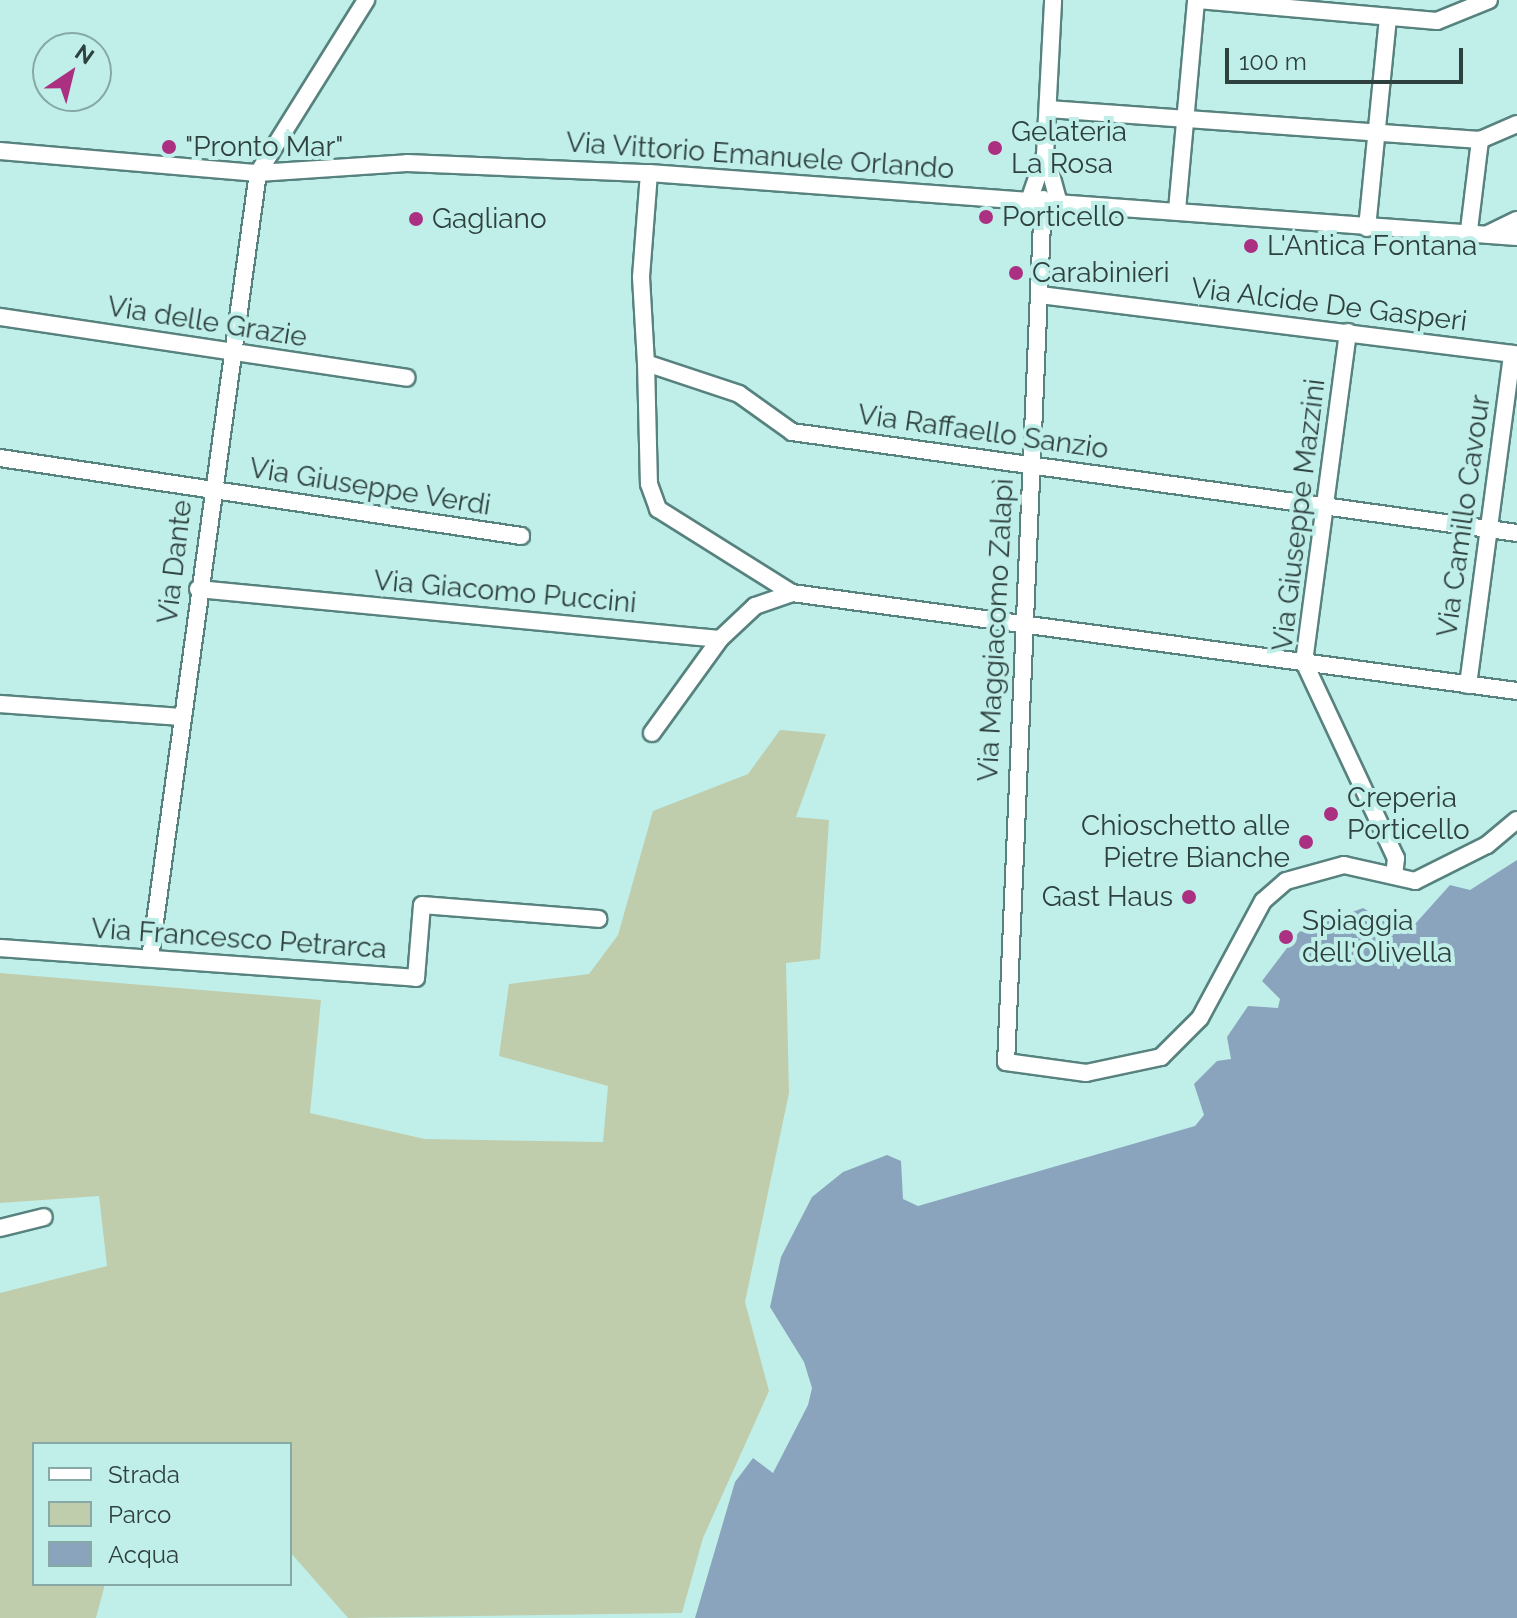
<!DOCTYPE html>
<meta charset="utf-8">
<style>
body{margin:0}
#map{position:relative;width:1517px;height:1618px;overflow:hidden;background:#c0efea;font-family:Raleway,sans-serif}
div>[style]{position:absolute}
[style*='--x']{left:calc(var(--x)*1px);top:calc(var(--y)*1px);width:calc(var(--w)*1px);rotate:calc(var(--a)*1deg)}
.green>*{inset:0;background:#bfcdad}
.water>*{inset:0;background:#8ba4be}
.roads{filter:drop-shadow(2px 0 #57827e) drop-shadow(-2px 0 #57827e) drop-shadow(0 2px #57827e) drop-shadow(0 -2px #57827e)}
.minor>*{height:16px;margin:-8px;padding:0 8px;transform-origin:8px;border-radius:8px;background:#fff}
.dots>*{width:22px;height:22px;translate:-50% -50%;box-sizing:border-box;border:4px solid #c0efea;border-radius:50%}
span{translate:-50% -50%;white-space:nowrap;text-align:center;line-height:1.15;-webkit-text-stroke:8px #c0efea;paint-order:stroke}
.poi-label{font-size:28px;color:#2e413f}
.left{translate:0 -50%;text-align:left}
.right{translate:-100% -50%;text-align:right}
.street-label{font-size:28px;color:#2e413f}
.legend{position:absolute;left:32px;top:1442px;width:260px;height:144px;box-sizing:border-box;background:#c0efea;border:2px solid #86a9a6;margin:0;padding:10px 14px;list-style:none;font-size:24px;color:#2e413f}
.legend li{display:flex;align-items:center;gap:16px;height:40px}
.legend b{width:40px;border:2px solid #86a9a6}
.north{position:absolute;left:32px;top:32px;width:80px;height:80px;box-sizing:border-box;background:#c0efea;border:2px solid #86a9a6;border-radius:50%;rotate:35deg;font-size:22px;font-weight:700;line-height:32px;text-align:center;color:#2e413f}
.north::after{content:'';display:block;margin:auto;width:28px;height:36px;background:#ac3082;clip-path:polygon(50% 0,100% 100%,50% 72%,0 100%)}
.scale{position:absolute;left:1225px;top:48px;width:238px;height:36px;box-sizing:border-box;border:4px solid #2e413f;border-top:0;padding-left:10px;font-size:24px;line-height:28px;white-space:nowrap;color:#2e413f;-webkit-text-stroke:6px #c0efea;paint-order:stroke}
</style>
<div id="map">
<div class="green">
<div style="clip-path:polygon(780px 730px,826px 734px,796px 817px,829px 820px,820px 959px,786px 963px,789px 1093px,745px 1302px,769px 1391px,703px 1538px,682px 1613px,348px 1618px,290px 1552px,290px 1444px,34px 1444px,34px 1584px,105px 1584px,96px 1618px,0 1618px,0 1293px,107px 1266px,99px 1196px,0 1203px,0 973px,321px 1000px,310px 1113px,425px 1139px,603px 1142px,608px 1086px,499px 1056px,509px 984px,589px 974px,618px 935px,653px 811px,748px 774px)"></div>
</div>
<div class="water">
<div style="clip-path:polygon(1517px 860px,1517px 1618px,695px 1618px,735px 1482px,753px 1458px,773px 1473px,808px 1405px,812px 1388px,804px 1362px,770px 1307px,781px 1257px,812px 1197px,843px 1172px,887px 1155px,901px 1161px,903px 1199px,918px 1206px,1195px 1126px,1204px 1115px,1194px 1084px,1217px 1061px,1231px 1059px,1227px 1037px,1248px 1006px,1278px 1008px,1280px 999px,1262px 981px,1299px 932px,1363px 908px,1406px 934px,1450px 885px,1470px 890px)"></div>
</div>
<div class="roads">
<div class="minor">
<div style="--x:1198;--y:0;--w:240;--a:5"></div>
<div style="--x:1437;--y:21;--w:56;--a:-22"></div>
<div style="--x:1048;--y:109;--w:433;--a:4.1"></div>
<div style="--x:1480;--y:140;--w:40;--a:-23.4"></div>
<div style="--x:0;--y:151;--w:259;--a:4.9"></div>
<div style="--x:258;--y:173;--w:149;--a:-3.8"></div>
<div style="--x:407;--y:163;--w:242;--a:2.4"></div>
<div style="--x:649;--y:173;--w:870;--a:4.22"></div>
<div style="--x:1046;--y:156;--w:46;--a:74.7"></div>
<div style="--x:649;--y:173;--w:104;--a:94.4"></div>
<div style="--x:641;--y:277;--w:86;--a:86.7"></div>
<div style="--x:646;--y:363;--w:98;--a:18.4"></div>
<div style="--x:739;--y:394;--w:65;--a:35.6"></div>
<div style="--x:792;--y:432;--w:732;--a:7.93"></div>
<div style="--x:1030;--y:198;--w:46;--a:-70.8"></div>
<div style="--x:1045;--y:155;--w:155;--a:-87"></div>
<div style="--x:1043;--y:199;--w:864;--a:92.45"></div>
<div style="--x:1006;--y:1062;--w:81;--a:7.8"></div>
<div style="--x:1086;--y:1073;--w:77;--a:-12"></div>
<div style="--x:1161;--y:1057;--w:55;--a:-45"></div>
<div style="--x:1200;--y:1018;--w:133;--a:-61.7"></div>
<div style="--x:1263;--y:901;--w:30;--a:-41"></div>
<div style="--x:1286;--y:881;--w:60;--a:-15.4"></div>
<div style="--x:1344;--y:865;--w:73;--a:12.7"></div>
<div style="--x:1415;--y:881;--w:80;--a:-26.6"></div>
<div style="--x:1487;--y:845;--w:39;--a:-40"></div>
<div style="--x:1177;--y:210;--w:211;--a:-84.8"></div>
<div style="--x:1367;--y:228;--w:212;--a:-84.3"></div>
<div style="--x:1488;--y:234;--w:32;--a:-26"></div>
<div style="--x:1468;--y:238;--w:99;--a:-83"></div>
<div style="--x:1040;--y:295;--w:481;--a:7.1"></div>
<div style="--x:0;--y:317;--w:411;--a:8.5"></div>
<div style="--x:1348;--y:332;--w:333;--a:97.6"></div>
<div style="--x:1304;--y:662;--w:217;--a:64.9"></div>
<div style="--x:1396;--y:858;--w:18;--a:96"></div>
<div style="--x:646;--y:363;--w:121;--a:88.6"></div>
<div style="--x:649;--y:484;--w:27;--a:70"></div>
<div style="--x:658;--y:509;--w:158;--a:32.1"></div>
<div style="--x:792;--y:593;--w:732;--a:7.7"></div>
<div style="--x:0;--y:458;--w:527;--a:8.51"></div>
<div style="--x:198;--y:589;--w:524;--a:5.47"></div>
<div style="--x:720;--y:639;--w:48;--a:-43.3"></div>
<div style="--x:755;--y:606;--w:39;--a:-19"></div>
<div style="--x:1468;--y:685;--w:334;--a:-82.4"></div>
<div style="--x:0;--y:704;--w:181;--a:4.1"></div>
<div style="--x:652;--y:733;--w:116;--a:-54.1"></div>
<div style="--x:0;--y:948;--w:417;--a:4.1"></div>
<div style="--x:416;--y:978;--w:73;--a:-85.3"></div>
<div style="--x:422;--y:905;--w:177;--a:4.5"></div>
<div style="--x:150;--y:958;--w:792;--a:-82.17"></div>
<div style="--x:258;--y:173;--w:204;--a:-58"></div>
<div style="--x:0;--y:1228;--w:45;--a:-14"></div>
</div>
</div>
<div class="dots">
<div style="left:169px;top:147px;background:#ac3082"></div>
<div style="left:995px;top:148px;background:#ac3082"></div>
<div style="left:986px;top:217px;background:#ac3082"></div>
<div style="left:416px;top:219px;background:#ac3082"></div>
<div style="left:1251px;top:246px;background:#ac3082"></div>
<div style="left:1016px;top:273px;background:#ac3082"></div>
<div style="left:1331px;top:814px;background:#ac3082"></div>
<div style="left:1306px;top:842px;background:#ac3082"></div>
<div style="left:1189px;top:897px;background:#ac3082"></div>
<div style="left:1286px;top:937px;background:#ac3082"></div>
</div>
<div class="poi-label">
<span class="left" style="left:1011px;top:148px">Gelateria<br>La Rosa</span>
<span class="left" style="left:185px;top:147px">"Pronto Mar"</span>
<span class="left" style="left:1002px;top:217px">Porticello</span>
<span class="left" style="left:432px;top:219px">Gagliano</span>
<span class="left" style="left:1267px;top:246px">L'Antica Fontana</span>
<span class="left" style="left:1032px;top:273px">Carabinieri</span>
<span class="left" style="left:1347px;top:814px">Creperia<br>Porticello</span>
<span class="right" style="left:1290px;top:842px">Chioschetto alle<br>Pietre Bianche</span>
<span class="right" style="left:1173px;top:897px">Gast Haus</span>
<span class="left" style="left:1302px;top:937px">Spiaggia<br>dell'Olivella</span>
</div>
<div class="street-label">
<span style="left:760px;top:156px;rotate:4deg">Via Vittorio Emanuele Orlando</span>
<span style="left:1329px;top:305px;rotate:7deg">Via Alcide De Gasperi</span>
<span style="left:207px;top:322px;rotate:9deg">Via delle Grazie</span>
<span style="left:983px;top:432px;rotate:8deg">Via Raffaello Sanzio</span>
<span style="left:370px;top:487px;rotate:9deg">Via Giuseppe Verdi</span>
<span style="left:1299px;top:515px;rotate:-83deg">Via Giuseppe Mazzini</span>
<span style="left:1464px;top:516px;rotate:-82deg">Via Camillo Cavour</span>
<span style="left:175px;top:562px;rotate:-83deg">Via Dante</span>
<span style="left:505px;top:592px;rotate:5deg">Via Giacomo Puccini</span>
<span style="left:996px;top:630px;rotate:-87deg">Via Maggiacomo Zalapì</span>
<span style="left:239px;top:939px;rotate:4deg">Via Francesco Petrarca</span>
</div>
<ul class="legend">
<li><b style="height:10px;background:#fff"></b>Strada</li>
<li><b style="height:22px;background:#bfcdad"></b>Parco</li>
<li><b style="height:22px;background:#8ba4be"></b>Acqua</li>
</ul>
<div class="north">N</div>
<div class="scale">100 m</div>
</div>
